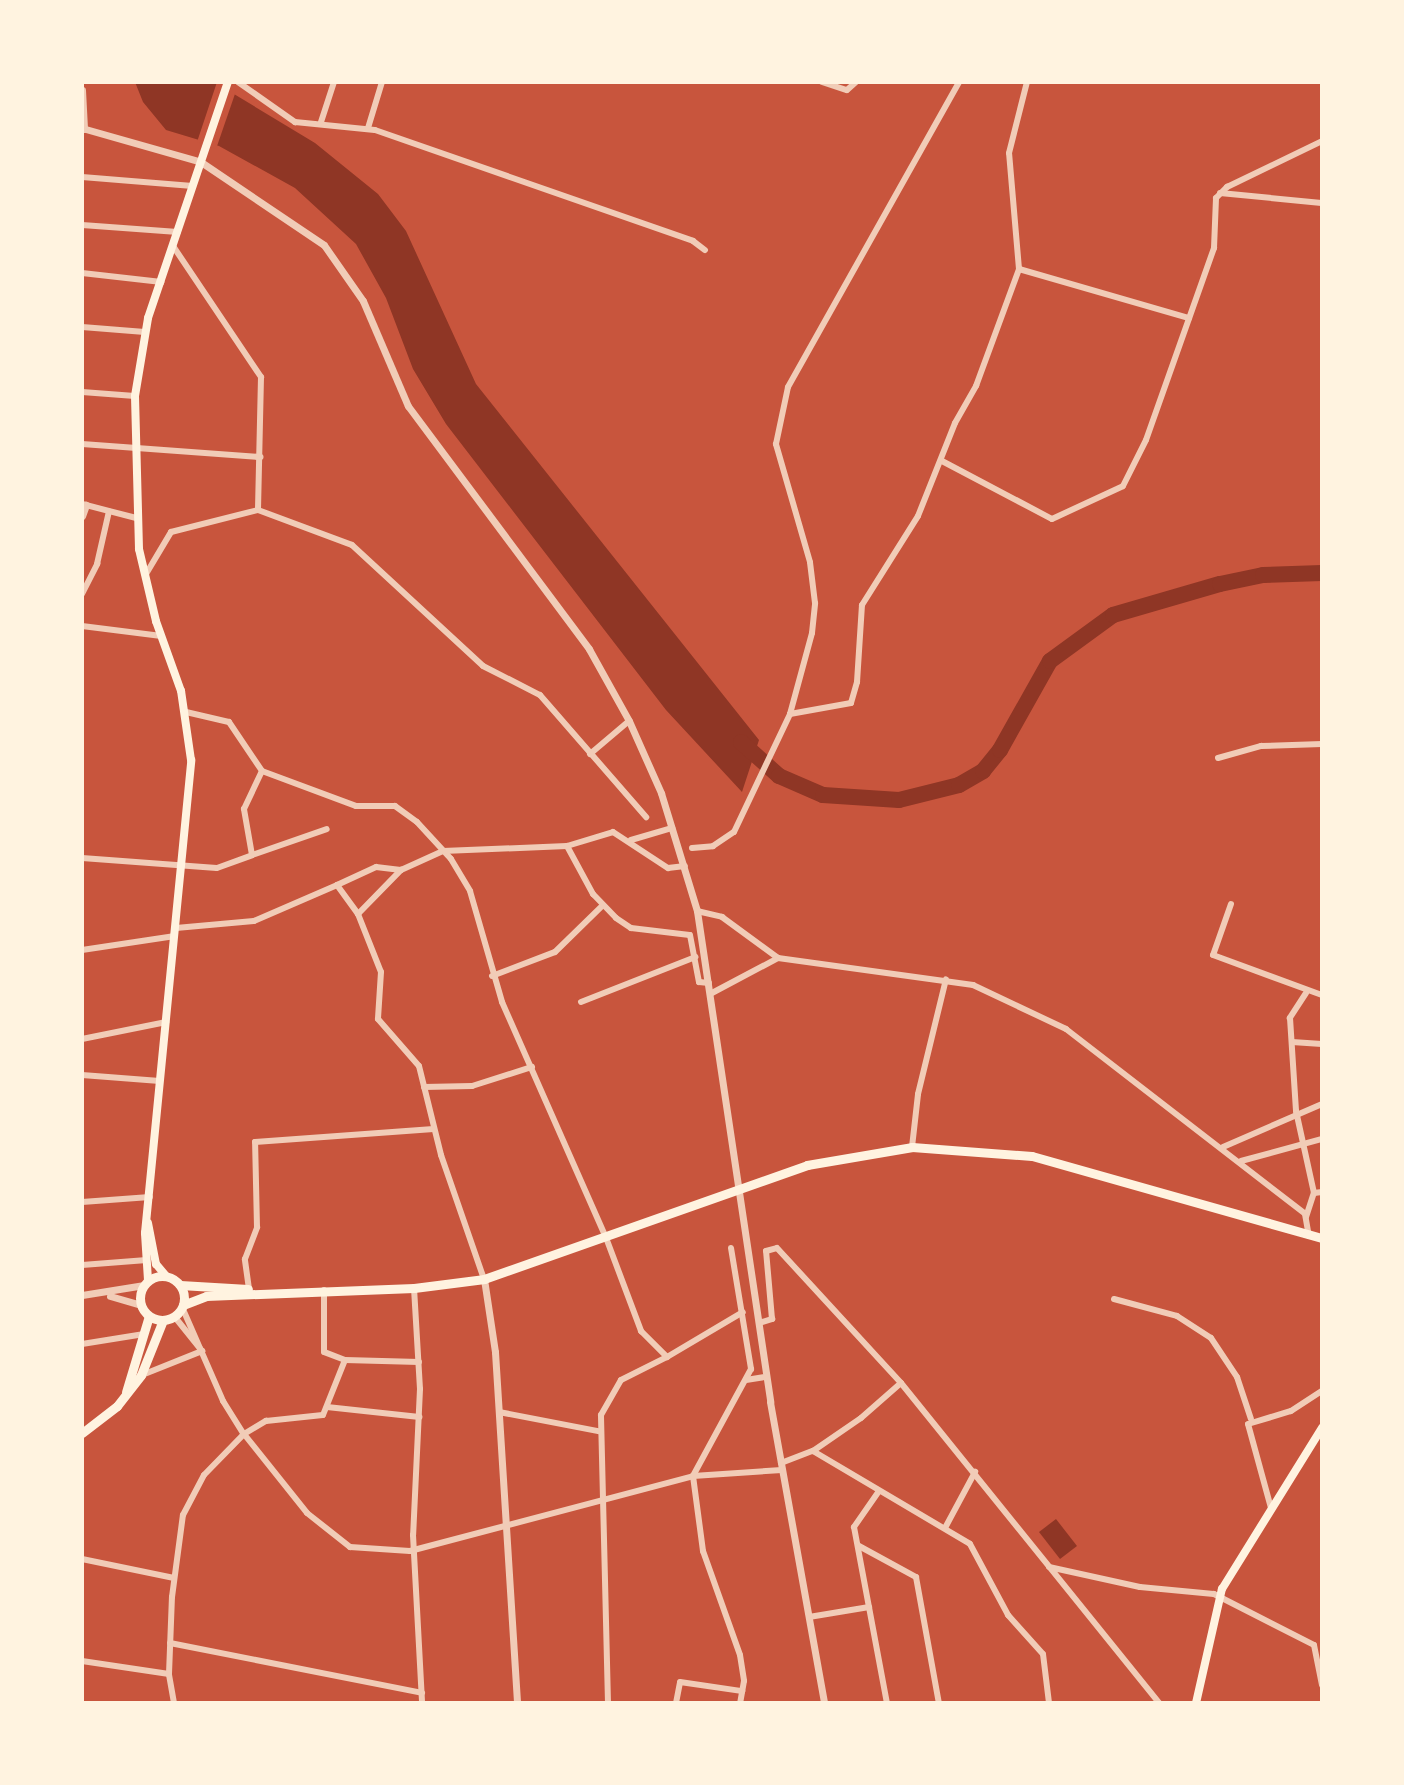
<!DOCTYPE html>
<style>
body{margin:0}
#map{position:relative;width:1404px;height:1785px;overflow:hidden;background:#c8553d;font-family:Manrope,sans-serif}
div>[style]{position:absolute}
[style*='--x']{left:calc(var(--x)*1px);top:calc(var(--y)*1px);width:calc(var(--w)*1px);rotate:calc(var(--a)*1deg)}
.water>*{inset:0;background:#8f3625}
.pier>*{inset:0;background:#c8553d}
.river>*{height:16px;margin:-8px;padding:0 8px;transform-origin:8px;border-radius:8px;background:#8f3625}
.minor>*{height:6px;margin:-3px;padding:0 3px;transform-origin:3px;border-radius:3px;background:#f1ccb7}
.tertiary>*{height:7px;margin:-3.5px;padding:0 3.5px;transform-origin:3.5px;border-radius:3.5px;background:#f1ccb7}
.secondary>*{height:8px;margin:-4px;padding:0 4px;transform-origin:4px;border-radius:4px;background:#fff3e0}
.primary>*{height:9px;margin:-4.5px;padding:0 4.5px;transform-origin:4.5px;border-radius:4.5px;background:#fff3e0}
.primary>.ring{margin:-4.5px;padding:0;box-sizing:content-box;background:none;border:9px solid #fff3e0;border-radius:50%}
span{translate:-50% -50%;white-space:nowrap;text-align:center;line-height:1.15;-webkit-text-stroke:8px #fff3e0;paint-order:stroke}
.frame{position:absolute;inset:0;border:84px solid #fff3e0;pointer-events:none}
</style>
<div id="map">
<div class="water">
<div style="clip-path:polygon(135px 82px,214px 82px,315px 143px,378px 194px,406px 231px,476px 384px,759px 740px,742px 792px,666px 710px,446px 424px,413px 369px,386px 298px,356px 244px,295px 188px,219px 146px,166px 130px,143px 102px)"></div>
<div style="clip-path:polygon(1056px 1519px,1077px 1546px,1060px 1559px,1039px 1532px)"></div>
</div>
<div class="pier">
<div style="clip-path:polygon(217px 82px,236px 91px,216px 149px,197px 142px)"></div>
</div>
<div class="river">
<div style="--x:741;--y:742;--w:51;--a:41.8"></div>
<div style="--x:779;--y:776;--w:48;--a:23.4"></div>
<div style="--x:823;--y:795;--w:76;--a:3.8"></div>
<div style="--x:899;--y:800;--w:62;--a:-14"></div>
<div style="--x:959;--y:785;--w:28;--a:-30"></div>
<div style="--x:983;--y:771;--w:27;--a:-51"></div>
<div style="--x:1000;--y:750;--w:102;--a:-60.7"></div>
<div style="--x:1050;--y:661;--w:78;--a:-36.1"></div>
<div style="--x:1113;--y:615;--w:111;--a:-16.2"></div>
<div style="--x:1220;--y:584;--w:44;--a:-11.8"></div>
<div style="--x:1263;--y:575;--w:59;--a:-1.9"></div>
</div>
<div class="minor">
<div style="--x:238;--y:82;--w:70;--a:35.1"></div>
<div style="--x:295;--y:122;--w:80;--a:5.7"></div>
<div style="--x:375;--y:130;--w:337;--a:19.2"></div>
<div style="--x:693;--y:241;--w:15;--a:37"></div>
<div style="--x:822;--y:82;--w:26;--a:18"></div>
<div style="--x:847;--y:90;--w:12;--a:-42"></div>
<div style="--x:321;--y:122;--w:42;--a:-72"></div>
<div style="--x:368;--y:128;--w:48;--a:-73.1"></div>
<div style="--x:82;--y:177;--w:111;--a:4.6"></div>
<div style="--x:1220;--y:193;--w:102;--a:5.6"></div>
<div style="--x:82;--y:225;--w:96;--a:4.2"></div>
<div style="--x:173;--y:246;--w:158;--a:56.1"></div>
<div style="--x:261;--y:377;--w:133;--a:91.3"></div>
<div style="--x:1019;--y:269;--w:177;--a:16.1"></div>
<div style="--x:82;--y:273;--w:80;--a:6.5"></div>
<div style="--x:82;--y:327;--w:63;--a:4.5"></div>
<div style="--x:82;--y:392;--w:53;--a:4.3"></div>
<div style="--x:82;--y:444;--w:179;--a:4.2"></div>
<div style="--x:942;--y:461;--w:124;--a:27.8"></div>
<div style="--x:1052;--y:519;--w:78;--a:-24.9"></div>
<div style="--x:1123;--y:486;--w:51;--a:-63.4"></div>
<div style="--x:1146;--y:440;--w:204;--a:-70.5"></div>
<div style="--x:1214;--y:248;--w:50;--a:-87.7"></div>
<div style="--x:1216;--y:198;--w:16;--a:-45"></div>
<div style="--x:1227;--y:187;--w:106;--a:-25.8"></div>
<div style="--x:82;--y:504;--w:56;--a:14.5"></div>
<div style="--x:258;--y:510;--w:100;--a:20.4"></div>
<div style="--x:352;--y:545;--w:178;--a:42.7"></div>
<div style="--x:483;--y:666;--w:64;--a:27"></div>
<div style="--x:540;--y:695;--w:162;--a:49"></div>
<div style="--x:146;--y:574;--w:49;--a:-59.2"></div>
<div style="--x:171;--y:532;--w:90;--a:-14.2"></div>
<div style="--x:82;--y:594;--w:34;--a:-63"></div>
<div style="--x:97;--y:564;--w:54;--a:-77.2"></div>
<div style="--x:82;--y:626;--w:80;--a:7.2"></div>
<div style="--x:186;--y:712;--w:44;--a:13.1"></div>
<div style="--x:229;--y:722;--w:59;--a:56"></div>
<div style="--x:262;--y:771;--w:100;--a:20.4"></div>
<div style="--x:356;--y:806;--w:39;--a:0"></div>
<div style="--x:395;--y:806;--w:27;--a:36"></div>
<div style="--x:417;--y:822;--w:50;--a:47.4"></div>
<div style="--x:451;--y:859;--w:37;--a:59"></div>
<div style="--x:470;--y:891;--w:116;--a:73.9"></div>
<div style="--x:502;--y:1002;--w:255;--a:66.2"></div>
<div style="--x:605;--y:1235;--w:103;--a:69.4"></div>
<div style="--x:641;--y:1331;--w:37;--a:45"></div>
<div style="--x:667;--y:1357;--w:88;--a:-30.6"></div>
<div style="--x:790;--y:714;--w:62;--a:-10.2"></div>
<div style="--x:851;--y:703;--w:22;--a:-74"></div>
<div style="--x:857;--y:682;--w:77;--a:-86.3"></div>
<div style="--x:862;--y:605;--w:105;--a:-57.8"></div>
<div style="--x:918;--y:516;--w:100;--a:-68.3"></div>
<div style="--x:955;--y:423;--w:43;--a:-60.4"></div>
<div style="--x:976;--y:386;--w:125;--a:-69.8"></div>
<div style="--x:1019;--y:269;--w:116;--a:-94.9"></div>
<div style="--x:1009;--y:153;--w:73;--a:-75.8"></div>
<div style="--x:590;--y:754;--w:51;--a:-40.2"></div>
<div style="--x:1218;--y:758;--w:45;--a:-15.6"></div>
<div style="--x:1261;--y:746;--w:61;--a:-1.9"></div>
<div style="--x:631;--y:840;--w:43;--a:-16.3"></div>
<div style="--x:567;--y:846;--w:55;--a:61.6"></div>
<div style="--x:593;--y:894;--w:33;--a:46"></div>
<div style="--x:616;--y:918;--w:18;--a:34"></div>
<div style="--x:631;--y:928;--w:59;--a:6.8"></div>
<div style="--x:690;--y:935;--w:48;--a:79.2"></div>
<div style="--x:699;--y:982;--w:10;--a:6"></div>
<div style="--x:692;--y:848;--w:21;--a:-5"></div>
<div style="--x:713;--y:846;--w:25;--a:-34"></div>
<div style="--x:734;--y:832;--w:131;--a:-64.6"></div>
<div style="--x:790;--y:714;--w:84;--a:-74.8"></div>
<div style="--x:812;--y:633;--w:30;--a:-84"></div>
<div style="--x:815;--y:603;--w:41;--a:-97"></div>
<div style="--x:810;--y:562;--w:123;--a:-106.1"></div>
<div style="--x:776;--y:444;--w:58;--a:-78.1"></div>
<div style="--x:788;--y:387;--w:350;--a:-60.7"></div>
<div style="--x:252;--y:855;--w:79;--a:-19.1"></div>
<div style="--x:82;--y:858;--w:135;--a:4.2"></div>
<div style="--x:217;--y:868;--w:37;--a:-20"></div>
<div style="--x:252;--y:855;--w:47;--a:-99.9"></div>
<div style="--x:244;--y:809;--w:42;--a:-64.7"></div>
<div style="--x:337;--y:885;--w:43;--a:-24.8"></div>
<div style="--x:376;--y:867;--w:25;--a:7"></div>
<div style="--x:1231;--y:904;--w:54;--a:109.4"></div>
<div style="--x:1213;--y:955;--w:116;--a:20.2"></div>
<div style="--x:697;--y:911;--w:26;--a:13"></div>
<div style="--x:722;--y:917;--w:69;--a:36.2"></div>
<div style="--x:778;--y:958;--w:197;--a:7.9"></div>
<div style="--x:973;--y:985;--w:103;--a:25.3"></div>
<div style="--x:1066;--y:1029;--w:302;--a:37.7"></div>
<div style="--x:1305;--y:1214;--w:22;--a:80"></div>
<div style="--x:358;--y:914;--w:62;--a:-45.7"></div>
<div style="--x:401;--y:870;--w:46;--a:-24.3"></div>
<div style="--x:443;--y:851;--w:124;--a:-2.3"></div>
<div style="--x:567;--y:846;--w:48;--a:-16.9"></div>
<div style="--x:613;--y:832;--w:66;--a:33.2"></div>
<div style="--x:668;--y:868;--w:17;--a:-7"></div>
<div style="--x:176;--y:928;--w:78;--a:-5.1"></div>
<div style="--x:254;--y:921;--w:90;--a:-23.4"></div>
<div style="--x:337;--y:885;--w:36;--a:54"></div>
<div style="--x:358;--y:914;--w:62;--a:68.4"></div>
<div style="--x:381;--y:972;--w:47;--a:93.7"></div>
<div style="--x:378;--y:1019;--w:62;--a:48.9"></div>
<div style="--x:419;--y:1066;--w:92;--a:76.1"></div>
<div style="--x:441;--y:1155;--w:131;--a:70.9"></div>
<div style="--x:82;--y:950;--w:94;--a:-8.6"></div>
<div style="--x:492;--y:976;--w:67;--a:-20.9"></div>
<div style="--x:555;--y:952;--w:66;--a:-44.4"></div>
<div style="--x:712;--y:993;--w:75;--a:-27.9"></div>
<div style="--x:1306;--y:993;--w:30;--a:123"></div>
<div style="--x:1290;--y:1018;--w:93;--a:86.3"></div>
<div style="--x:1296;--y:1111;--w:84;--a:77.6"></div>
<div style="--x:581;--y:1002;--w:123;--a:-21.5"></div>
<div style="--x:82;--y:1039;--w:86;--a:-11.4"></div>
<div style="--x:1292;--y:1042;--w:30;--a:4"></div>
<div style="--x:82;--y:1075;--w:78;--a:4.4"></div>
<div style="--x:424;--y:1087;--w:48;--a:-1.2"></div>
<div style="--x:472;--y:1086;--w:63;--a:-17.6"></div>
<div style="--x:912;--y:1147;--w:53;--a:-83.5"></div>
<div style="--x:918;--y:1094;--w:118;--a:-76.3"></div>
<div style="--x:1223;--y:1147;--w:108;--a:-23.5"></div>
<div style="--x:1241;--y:1161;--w:84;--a:-15.2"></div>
<div style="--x:82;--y:1202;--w:68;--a:-4.2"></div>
<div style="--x:1306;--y:1217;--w:25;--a:-72"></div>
<div style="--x:1314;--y:1193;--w:8;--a:-7"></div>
<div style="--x:731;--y:1248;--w:123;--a:80.6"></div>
<div style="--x:751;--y:1369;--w:122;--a:118.5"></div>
<div style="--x:693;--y:1476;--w:76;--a:82.4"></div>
<div style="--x:703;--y:1551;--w:110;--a:70.4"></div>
<div style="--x:740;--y:1655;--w:26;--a:81"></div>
<div style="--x:744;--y:1681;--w:22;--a:100"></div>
<div style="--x:82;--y:1265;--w:65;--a:-4.4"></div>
<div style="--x:414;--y:1288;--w:101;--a:86.6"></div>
<div style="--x:420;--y:1389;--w:146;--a:92.7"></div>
<div style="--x:413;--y:1535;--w:168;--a:86.9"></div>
<div style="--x:249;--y:1289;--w:30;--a:-98"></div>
<div style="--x:245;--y:1259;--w:34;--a:-69"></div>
<div style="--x:257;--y:1227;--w:85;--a:-91.3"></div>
<div style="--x:255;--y:1142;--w:179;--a:-4.2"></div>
<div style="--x:1114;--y:1299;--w:65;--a:15.1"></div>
<div style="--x:1177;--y:1316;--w:40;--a:32.9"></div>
<div style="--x:1211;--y:1338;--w:47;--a:56.3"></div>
<div style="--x:1237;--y:1377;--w:44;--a:71.6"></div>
<div style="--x:182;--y:1307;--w:103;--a:66.4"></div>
<div style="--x:223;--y:1401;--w:39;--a:58"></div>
<div style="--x:244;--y:1434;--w:101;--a:51.4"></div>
<div style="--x:307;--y:1513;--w:55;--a:38.3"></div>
<div style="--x:350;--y:1547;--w:60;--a:3.8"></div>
<div style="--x:410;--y:1551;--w:293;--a:-14.8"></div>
<div style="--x:693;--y:1476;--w:89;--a:-3.9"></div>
<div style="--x:174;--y:1316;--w:45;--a:51.3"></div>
<div style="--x:759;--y:1323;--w:14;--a:-17"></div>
<div style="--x:772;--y:1319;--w:68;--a:-95"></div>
<div style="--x:766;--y:1251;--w:11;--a:-15"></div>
<div style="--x:777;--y:1248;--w:183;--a:47.4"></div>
<div style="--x:901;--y:1383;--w:411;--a:51.1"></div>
<div style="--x:82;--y:1344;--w:63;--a:-9.2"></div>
<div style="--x:345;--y:1360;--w:74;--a:1.5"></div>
<div style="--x:142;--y:1375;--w:65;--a:-21.8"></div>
<div style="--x:746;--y:1380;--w:20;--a:-9"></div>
<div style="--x:327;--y:1407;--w:93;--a:6.2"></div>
<div style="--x:499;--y:1412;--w:101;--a:10.9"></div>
<div style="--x:813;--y:1451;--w:182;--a:30.6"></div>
<div style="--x:970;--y:1544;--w:81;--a:61.8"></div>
<div style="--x:1008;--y:1615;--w:52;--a:48.1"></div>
<div style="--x:1043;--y:1654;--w:49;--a:83"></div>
<div style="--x:781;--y:1463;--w:34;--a:-21"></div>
<div style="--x:813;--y:1451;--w:58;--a:-34.5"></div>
<div style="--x:861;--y:1418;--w:53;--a:-41.2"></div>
<div style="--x:879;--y:1491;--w:44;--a:124.8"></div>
<div style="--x:854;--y:1527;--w:179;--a:79.4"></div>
<div style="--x:1271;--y:1508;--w:87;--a:-105.3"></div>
<div style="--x:1248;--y:1424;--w:45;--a:-16.8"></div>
<div style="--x:1291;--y:1411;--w:37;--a:-33"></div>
<div style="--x:945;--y:1528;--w:64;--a:-61.8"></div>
<div style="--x:859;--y:1546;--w:65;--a:28.5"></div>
<div style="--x:916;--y:1577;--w:128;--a:79.7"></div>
<div style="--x:82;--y:1559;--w:94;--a:11.7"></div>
<div style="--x:1049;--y:1567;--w:93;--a:12.4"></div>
<div style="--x:1140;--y:1587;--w:74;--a:5.4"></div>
<div style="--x:1214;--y:1594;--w:112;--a:27"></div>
<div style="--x:1314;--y:1645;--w:41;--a:78.7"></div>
<div style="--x:809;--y:1617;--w:61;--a:-9.5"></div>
<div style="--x:170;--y:1643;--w:257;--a:11.2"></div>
<div style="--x:82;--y:1661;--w:88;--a:8.5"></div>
<div style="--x:174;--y:1703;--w:29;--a:-100"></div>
<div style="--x:169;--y:1674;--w:77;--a:-87.8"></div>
<div style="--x:172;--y:1597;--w:83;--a:-82.4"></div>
<div style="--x:183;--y:1515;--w:45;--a:-62.3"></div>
<div style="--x:204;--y:1475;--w:57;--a:-45.7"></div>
<div style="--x:244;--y:1434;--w:26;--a:-31"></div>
<div style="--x:266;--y:1421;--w:57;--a:-6"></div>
<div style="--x:323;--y:1415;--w:59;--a:-68.2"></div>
<div style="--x:345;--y:1360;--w:22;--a:-159"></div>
<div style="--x:324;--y:1352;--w:62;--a:-90"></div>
<div style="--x:608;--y:1703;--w:288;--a:-91.4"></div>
<div style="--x:601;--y:1415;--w:40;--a:-60.3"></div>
<div style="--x:621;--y:1380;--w:51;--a:-26.6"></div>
<div style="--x:676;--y:1703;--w:21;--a:-79"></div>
<div style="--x:680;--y:1682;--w:63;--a:8.3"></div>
</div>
<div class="tertiary">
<div style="--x:82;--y:90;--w:39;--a:87"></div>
<div style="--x:82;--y:128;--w:124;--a:15.9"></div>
<div style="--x:201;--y:162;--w:148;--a:34"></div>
<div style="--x:324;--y:245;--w:68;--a:55.1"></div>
<div style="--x:363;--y:301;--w:114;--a:66.8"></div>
<div style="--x:408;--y:406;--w:303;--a:53.3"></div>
<div style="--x:589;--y:649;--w:82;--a:60.9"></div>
<div style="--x:629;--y:721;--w:79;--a:66"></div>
<div style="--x:661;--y:793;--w:123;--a:73"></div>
<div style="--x:697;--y:911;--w:496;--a:81.5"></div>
<div style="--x:770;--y:1402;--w:306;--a:79.8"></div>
<div style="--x:82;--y:516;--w:12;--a:-70"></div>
<div style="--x:484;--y:1279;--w:74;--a:81.4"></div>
<div style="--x:495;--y:1352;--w:352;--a:86.4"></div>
<div style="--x:82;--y:1295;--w:63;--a:-9.2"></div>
<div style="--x:110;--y:1296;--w:32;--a:16"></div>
</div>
<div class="secondary">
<div style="--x:148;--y:1223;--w:42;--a:79"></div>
<div style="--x:156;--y:1264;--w:16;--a:50"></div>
<div style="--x:148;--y:1280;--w:47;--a:-93.7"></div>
<div style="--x:145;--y:1233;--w:475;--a:-84.4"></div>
<div style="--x:191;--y:760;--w:70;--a:-98.2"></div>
<div style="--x:181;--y:691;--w:74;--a:-109.7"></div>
<div style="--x:156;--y:621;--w:74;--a:-103.3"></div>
<div style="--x:139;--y:549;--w:153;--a:-91.5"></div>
<div style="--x:135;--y:396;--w:79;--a:-80.5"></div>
<div style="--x:148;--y:318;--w:249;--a:-71.3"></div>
<div style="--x:1196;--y:1703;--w:117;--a:-77.2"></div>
<div style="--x:1222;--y:1589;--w:190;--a:-58.2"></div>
</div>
<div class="primary">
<div class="ring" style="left:140px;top:1276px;width:35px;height:35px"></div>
<div style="--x:180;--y:1285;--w:68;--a:3.4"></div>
<div style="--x:183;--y:1305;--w:25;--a:-21"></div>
<div style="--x:206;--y:1296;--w:208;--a:-2.2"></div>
<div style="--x:414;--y:1288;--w:71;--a:-7.3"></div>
<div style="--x:484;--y:1279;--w:343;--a:-19.4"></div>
<div style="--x:807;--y:1165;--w:107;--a:-9.7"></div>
<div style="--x:912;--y:1147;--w:120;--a:4.3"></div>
<div style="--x:1032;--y:1156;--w:301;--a:15.8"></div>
<div style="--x:126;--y:1392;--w:79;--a:-73.2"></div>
<div style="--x:82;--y:1433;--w:44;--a:-37.6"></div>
<div style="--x:117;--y:1406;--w:39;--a:-52"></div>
<div style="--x:141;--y:1375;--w:59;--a:-68.2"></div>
</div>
<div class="frame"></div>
</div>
